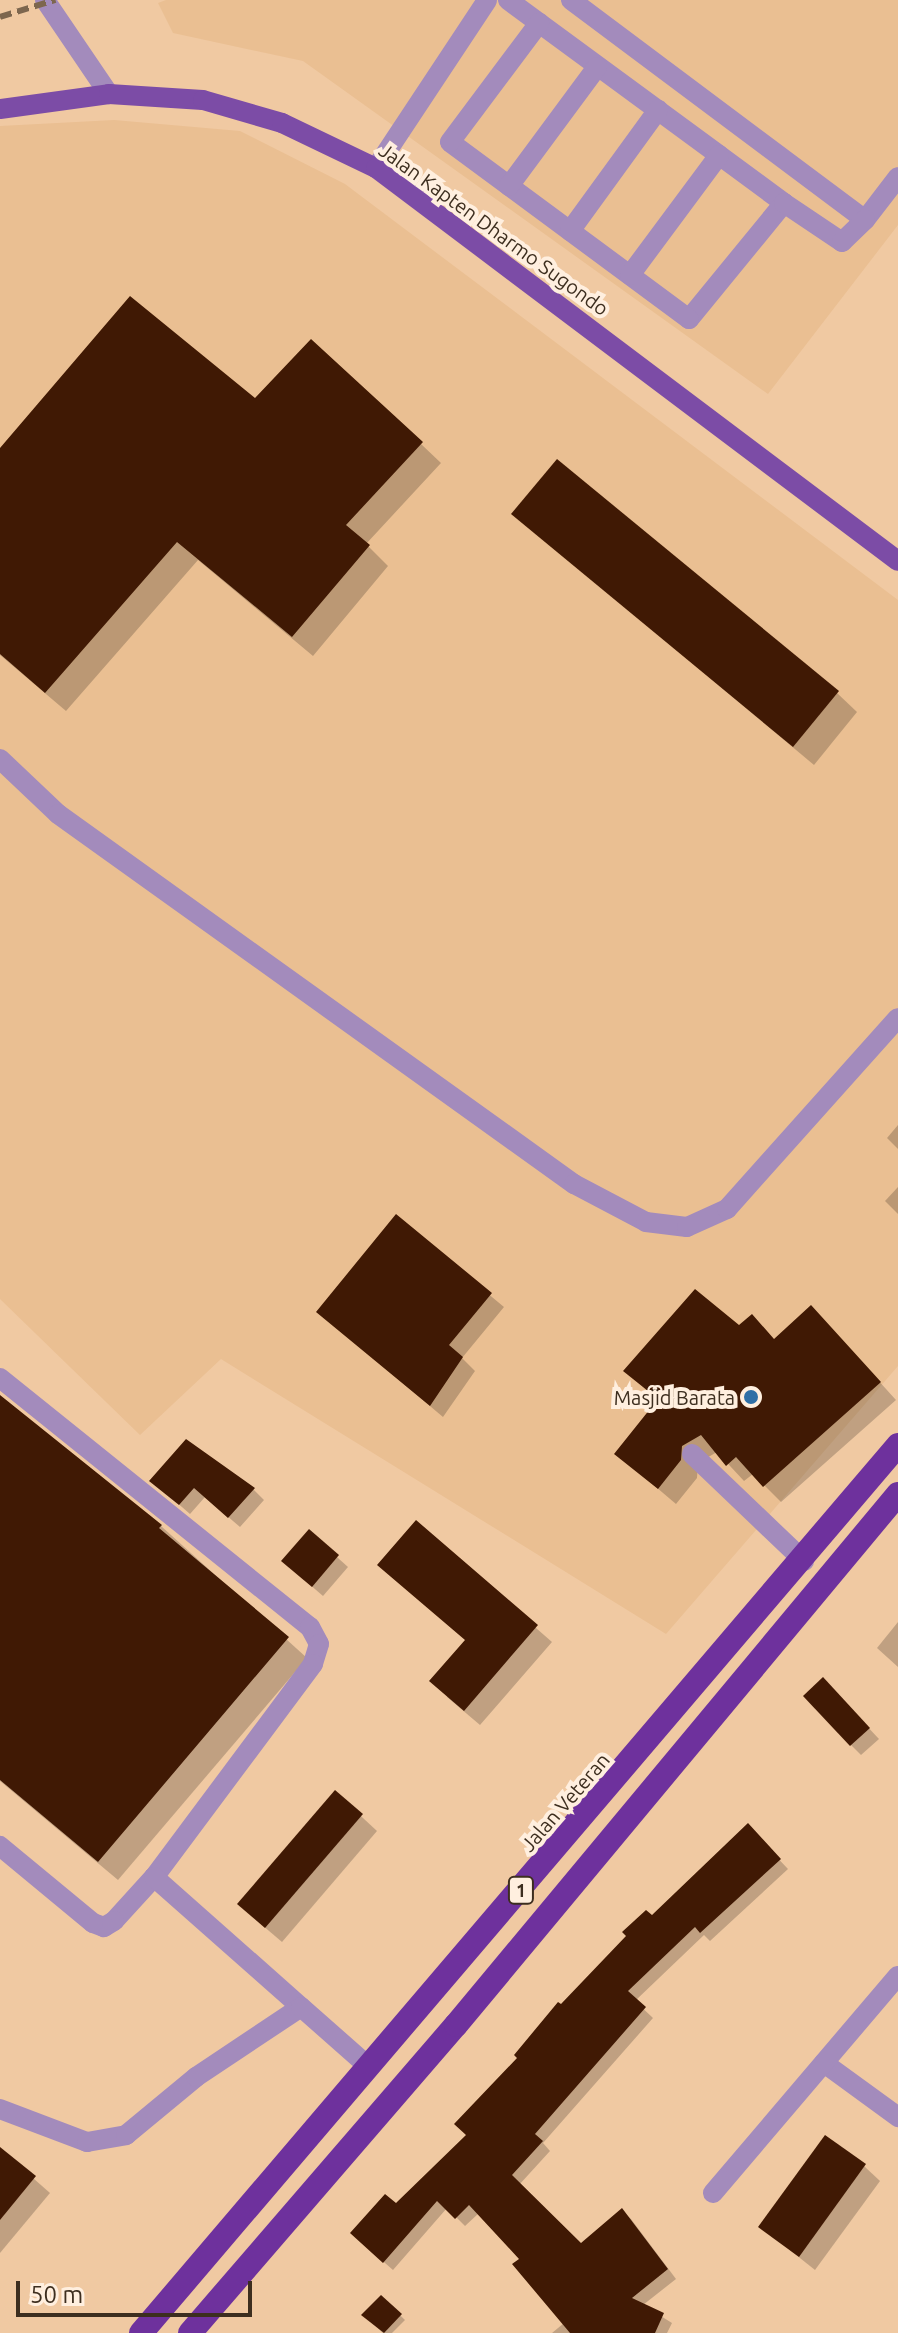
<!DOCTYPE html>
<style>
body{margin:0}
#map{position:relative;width:898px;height:2333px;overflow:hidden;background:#f0c9a2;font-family:Ubuntu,sans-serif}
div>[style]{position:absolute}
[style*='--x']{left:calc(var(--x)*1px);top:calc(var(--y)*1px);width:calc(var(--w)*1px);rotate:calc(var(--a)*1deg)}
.built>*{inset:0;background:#eabf92}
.shadow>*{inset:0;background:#0003}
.building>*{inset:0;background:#401904}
.minor>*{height:20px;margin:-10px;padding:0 10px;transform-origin:10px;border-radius:10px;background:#a38bbc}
.major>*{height:20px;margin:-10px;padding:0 10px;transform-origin:10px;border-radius:10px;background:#7c4ca6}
.highway>*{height:24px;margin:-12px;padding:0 12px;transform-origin:12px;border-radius:12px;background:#6e319d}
.rail>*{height:6px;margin-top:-3px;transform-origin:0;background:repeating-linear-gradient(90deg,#7d664e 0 12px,transparent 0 18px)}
.dots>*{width:22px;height:22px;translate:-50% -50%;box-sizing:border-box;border:4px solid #ffefdf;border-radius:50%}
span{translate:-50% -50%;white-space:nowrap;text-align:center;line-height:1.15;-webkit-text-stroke:8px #ffefdf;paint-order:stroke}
.shield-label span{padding:2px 6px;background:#ffefdf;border:2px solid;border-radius:6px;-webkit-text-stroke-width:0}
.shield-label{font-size:18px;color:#3d2e1f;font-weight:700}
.street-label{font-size:20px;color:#3d2e1f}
.poi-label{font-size:20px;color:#3d2e1f}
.right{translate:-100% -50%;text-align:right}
.scale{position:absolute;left:16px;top:2281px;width:236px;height:36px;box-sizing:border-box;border:4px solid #3d2e1f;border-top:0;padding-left:10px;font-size:24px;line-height:28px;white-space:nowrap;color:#3d2e1f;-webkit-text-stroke:6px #ffefdf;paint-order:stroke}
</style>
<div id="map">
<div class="built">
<div style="clip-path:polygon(166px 0,898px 0,898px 225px,768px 394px,303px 61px,173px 33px,158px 3px)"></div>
<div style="clip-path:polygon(114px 120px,240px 131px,345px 184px,898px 600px,898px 1366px,666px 1634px,221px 1359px,140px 1435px,0 1299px,0 126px)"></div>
</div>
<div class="shadow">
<div style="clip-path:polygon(256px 401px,421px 444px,441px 463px,366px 544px,388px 566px,313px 656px,198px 560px,66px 711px,0 655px,0 456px)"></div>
<div style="clip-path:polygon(514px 514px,837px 693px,857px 712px,814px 765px)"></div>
<div style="clip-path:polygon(898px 1125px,898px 1149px,887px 1138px)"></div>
<div style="clip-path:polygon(898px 1187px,898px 1214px,885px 1201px)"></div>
<div style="clip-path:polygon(396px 1217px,504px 1307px,462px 1358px,475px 1371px,443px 1417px,318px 1312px)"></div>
<div style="clip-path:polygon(828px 1325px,896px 1400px,781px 1502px,753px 1474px,744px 1481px,717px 1452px,698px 1463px,697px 1478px,676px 1504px,617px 1454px,659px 1401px,625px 1371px,740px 1328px,775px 1341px)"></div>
<div style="clip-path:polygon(0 1398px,161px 1526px,307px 1658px,118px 1880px,0 1781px)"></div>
<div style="clip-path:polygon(152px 1481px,253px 1489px,264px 1500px,240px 1527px,205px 1497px,190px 1514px)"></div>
<div style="clip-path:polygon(416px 1523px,552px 1642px,480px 1725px,447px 1697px,466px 1641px)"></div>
<div style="clip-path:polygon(309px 1532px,348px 1567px,323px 1596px,294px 1571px)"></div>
<div style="clip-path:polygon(898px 1622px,898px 1667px,877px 1648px)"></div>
<div style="clip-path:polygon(833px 1690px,879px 1739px,861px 1755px,851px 1745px)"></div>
<div style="clip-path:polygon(335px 1792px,377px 1831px,282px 1942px,255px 1919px)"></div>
<div style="clip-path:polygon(756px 1835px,788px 1869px,710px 1941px,704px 1935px,635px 2001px,653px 2018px,543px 2143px,550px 2151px,519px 2185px,581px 2246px,622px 2211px,631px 2219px,676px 2279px,643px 2305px,672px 2323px,667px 2333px,552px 2333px,564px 2323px,521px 2259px,479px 2213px,465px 2226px,447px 2208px,393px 2270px,361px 2242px,468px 2135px,562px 2007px,652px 1918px)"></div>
<div style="clip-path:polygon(0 2149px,50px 2193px,0 2253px)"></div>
<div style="clip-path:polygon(864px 2166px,880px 2181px,815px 2270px,761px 2227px)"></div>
<div style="clip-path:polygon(381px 2297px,405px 2320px,392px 2333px,383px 2333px,364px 2315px)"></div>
</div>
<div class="building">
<div style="clip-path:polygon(130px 296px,255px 398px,311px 339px,423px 442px,346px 525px,370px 545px,292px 637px,177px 542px,45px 693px,0 654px,0 448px)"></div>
<div style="clip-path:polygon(557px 459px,839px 691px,793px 747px,511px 514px)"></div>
<div style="clip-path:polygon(396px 1214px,492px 1293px,449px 1345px,463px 1357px,430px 1406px,316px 1312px)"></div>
<div style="clip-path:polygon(695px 1289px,739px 1325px,752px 1314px,774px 1339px,811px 1305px,881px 1382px,763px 1487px,736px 1457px,726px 1466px,701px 1435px,682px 1446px,681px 1460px,658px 1489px,614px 1454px,658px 1399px,623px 1371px)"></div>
<div style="clip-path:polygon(0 1395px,162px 1525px,159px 1528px,289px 1637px,98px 1862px,0 1780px)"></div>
<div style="clip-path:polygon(186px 1439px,255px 1488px,228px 1518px,194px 1488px,179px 1505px,149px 1481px)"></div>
<div style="clip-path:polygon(416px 1520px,538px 1625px,464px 1711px,429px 1681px,465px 1640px,377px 1565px)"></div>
<div style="clip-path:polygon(309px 1529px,339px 1555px,312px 1587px,281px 1561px)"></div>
<div style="clip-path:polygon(823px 1677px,870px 1728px,850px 1746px,803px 1696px)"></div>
<div style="clip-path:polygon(335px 1790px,363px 1814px,265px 1928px,237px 1904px)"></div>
<div style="clip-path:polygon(748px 1823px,781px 1859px,700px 1933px,695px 1927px,628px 1991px,646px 2007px,535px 2134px,543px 2141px,512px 2175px,581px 2243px,622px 2208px,668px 2269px,632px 2298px,664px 2313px,655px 2333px,570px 2333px,512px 2264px,519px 2259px,469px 2205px,455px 2219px,437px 2201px,383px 2263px,350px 2233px,385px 2194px,396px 2203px,466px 2135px,454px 2124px,517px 2058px,514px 2055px,558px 2002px,561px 2004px,626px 1936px,622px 1932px,646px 1910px,652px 1915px)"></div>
<div style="clip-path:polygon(825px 2135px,866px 2164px,799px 2257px,758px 2227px)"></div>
<div style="clip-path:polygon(0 2147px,36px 2176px,0 2220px)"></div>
<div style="clip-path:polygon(381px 2295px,402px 2314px,384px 2333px,361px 2315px)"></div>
</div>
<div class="minor">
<div style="--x:45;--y:0;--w:114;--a:55.8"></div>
<div style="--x:508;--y:0;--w:262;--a:36.3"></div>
<div style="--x:719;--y:155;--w:81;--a:36.4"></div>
<div style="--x:784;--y:203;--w:150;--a:129.3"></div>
<div style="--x:689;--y:319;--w:297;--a:-143.5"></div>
<div style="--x:450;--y:142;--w:149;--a:-53.2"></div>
<div style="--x:571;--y:0;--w:367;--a:36.8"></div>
<div style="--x:865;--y:220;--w:54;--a:-52.5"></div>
<div style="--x:376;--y:168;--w:201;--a:-56.5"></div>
<div style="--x:509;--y:186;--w:148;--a:-53.5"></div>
<div style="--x:784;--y:203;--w:70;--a:33.9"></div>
<div style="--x:842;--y:242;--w:32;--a:-44"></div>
<div style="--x:570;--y:231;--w:150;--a:-54"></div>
<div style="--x:630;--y:275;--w:149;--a:-53.4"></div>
<div style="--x:0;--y:759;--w:80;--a:43.5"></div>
<div style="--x:58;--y:814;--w:635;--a:35.64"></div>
<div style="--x:574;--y:1184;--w:81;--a:27.8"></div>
<div style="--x:646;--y:1222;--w:41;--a:7"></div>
<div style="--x:687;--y:1227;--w:44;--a:-24.2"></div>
<div style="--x:727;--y:1209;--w:256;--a:-48.2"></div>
<div style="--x:0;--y:1378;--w:398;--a:38.8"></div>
<div style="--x:310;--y:1627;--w:19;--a:62"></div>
<div style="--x:319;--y:1644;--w:21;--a:107"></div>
<div style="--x:313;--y:1664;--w:266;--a:126.7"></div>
<div style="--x:154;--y:1877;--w:59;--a:132.3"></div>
<div style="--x:114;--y:1921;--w:12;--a:149"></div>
<div style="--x:104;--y:1927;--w:12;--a:-160"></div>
<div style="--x:93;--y:1923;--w:121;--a:-140.4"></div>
<div style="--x:692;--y:1454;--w:155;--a:43.7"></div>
<div style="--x:154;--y:1877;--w:196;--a:41.5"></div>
<div style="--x:824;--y:2063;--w:92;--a:36.1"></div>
<div style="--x:0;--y:2109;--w:93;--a:20.8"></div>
<div style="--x:87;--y:2142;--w:40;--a:-10"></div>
<div style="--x:126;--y:2135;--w:91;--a:-39.6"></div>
<div style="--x:196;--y:2077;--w:126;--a:-33.7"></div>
<div style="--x:301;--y:2007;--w:91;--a:41.4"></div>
<div style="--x:713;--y:2193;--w:285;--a:-49.6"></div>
</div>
<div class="major">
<div style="--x:0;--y:109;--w:110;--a:-7.8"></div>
<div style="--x:109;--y:94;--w:94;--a:3.7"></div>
<div style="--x:203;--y:100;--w:82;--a:16.2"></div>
<div style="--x:282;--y:123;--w:104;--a:25.6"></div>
<div style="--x:376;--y:168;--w:653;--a:36.98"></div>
</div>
<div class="highway">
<div style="--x:141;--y:2333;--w:1167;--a:-49.55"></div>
<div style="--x:190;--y:2333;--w:407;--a:-49.2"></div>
<div style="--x:456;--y:2025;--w:691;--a:-50.23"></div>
</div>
<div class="rail">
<div style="--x:0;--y:17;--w:58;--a:-17.2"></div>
</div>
<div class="dots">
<div style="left:751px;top:1397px;background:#2f6fa6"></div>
</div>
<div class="shield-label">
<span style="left:521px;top:1890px">1</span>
</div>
<div class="street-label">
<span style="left:494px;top:229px;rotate:36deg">Jalan Kapten Dharmo Sugondo</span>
<span style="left:565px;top:1802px;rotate:-49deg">Jalan Veteran</span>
</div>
<div class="poi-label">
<span class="right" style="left:735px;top:1397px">Masjid Barata</span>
</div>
<div class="scale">50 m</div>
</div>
